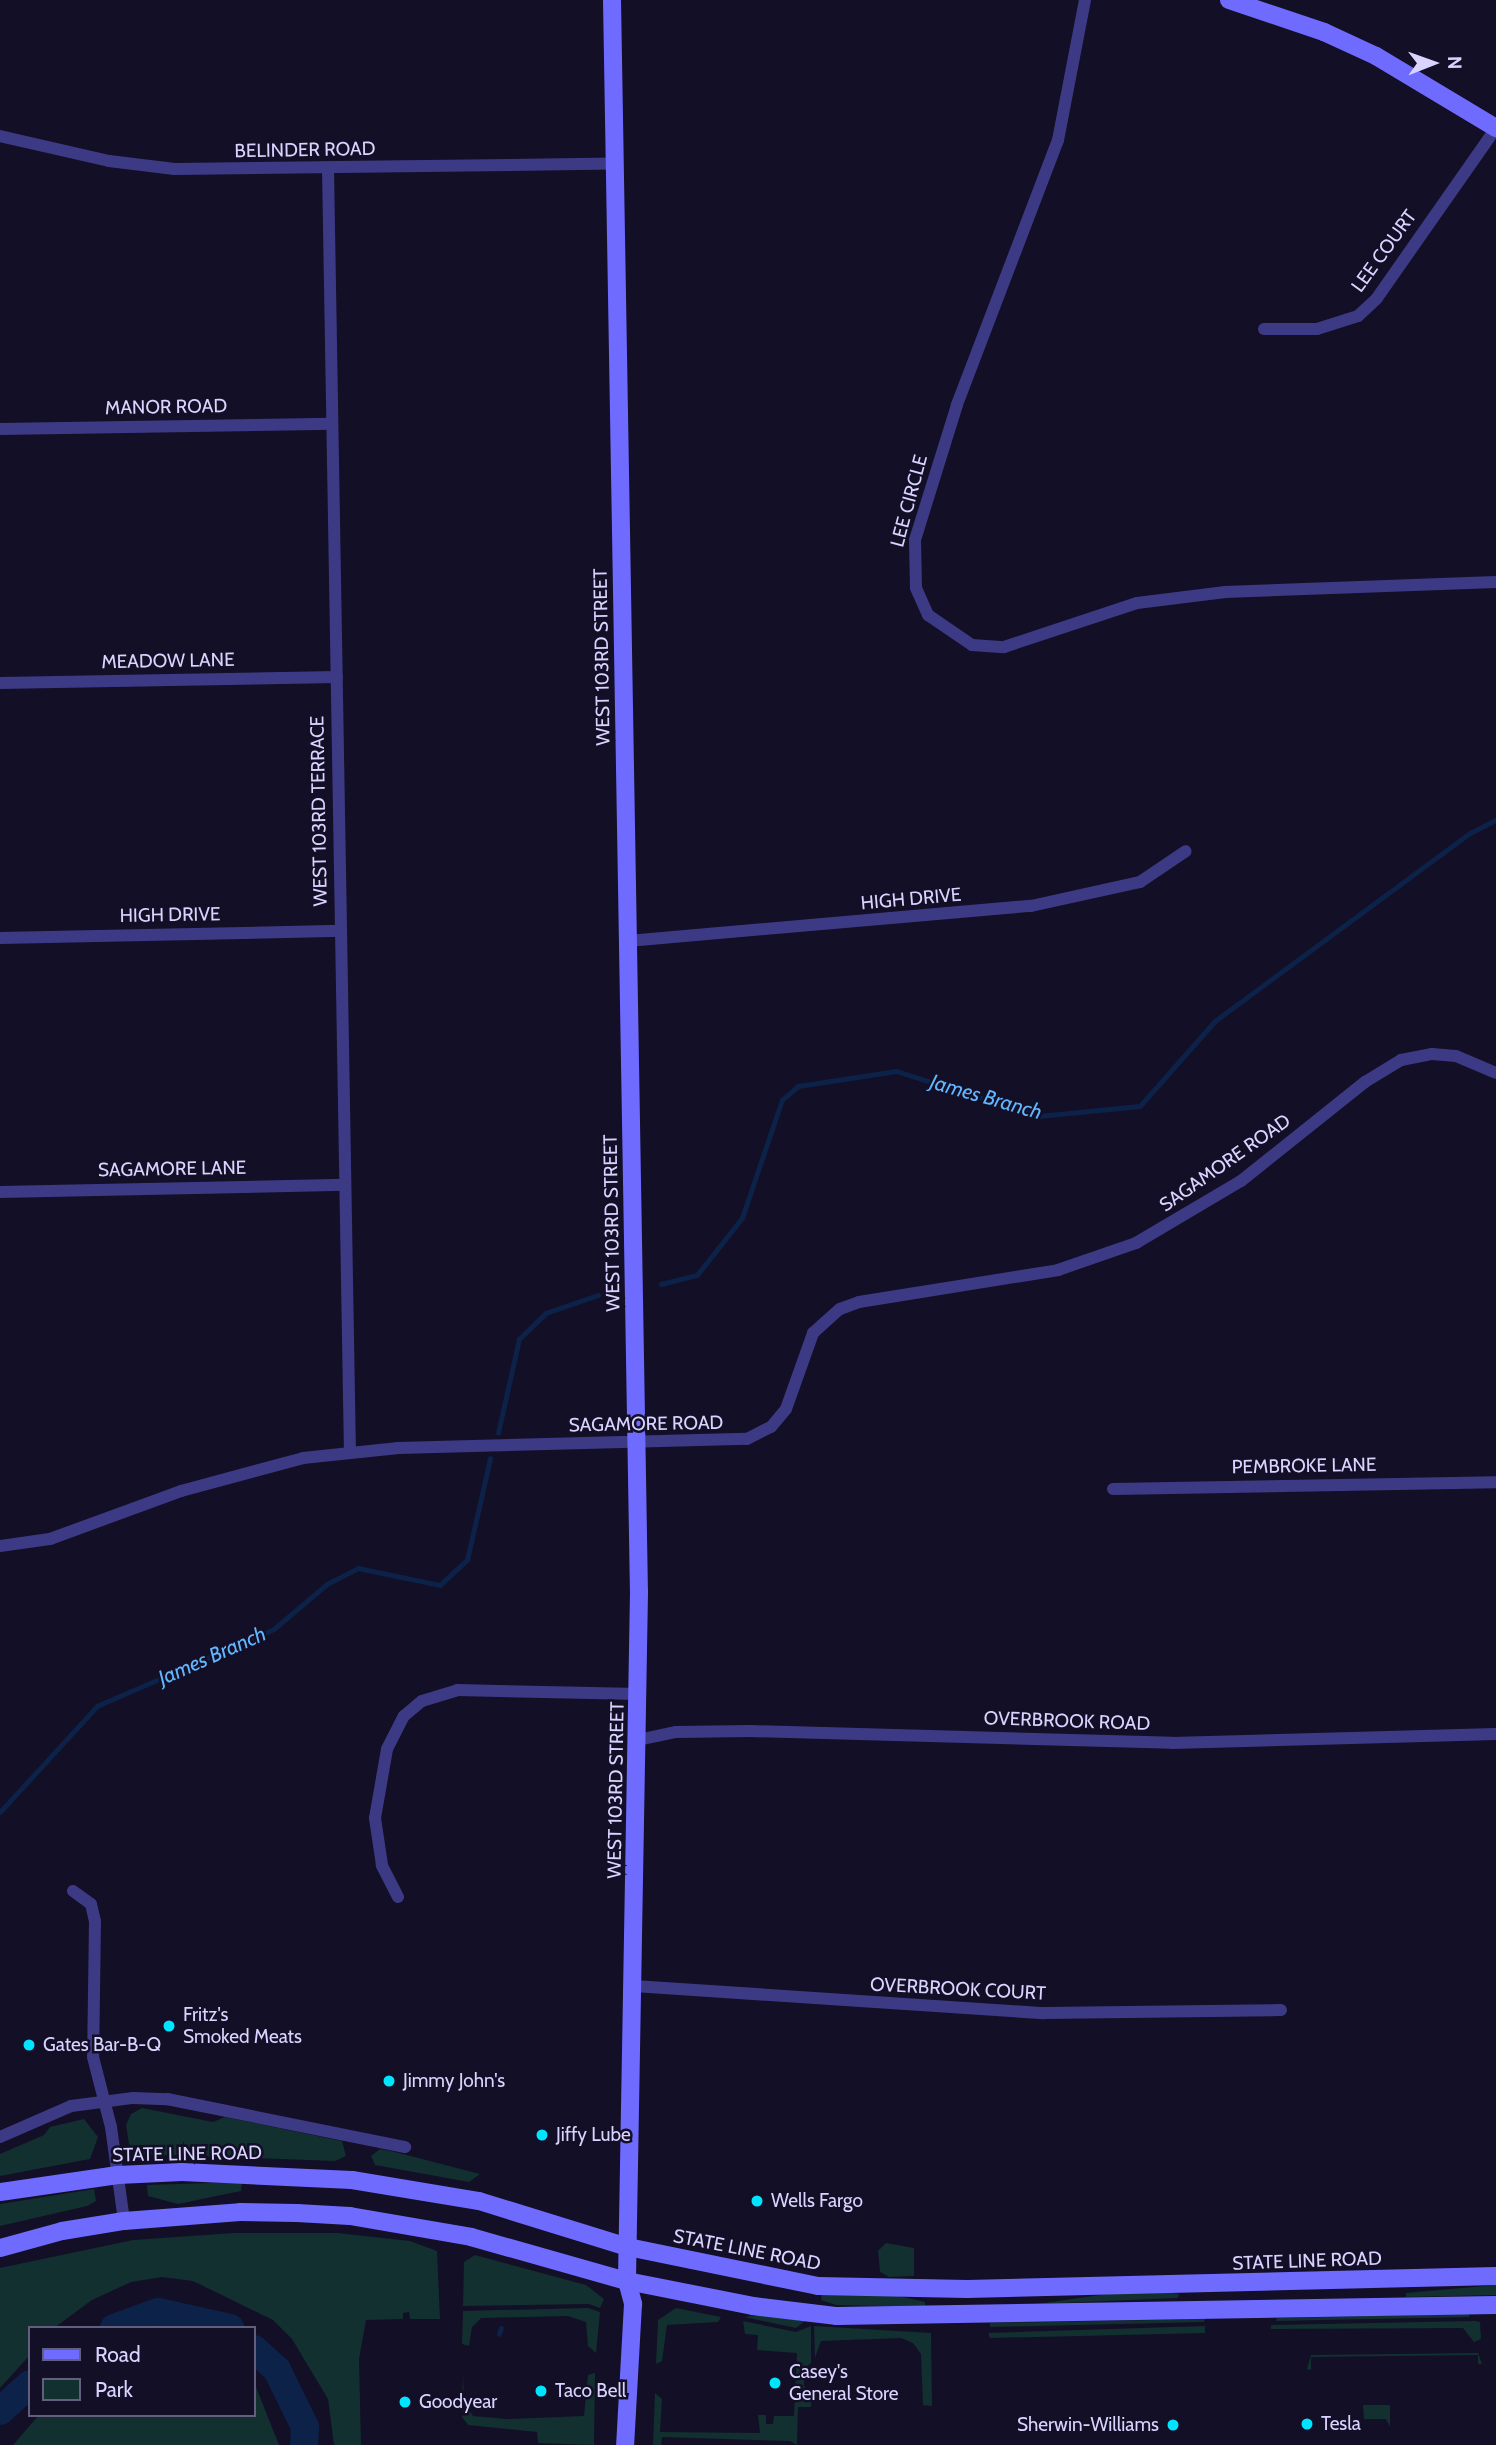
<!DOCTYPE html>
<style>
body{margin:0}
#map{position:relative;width:1496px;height:2445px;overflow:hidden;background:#130f26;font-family:Cabin,sans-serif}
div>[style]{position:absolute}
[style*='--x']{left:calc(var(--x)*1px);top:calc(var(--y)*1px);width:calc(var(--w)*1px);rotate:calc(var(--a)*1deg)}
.green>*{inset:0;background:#12302f}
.stream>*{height:4.5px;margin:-2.25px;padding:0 2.25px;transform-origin:2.25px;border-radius:2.25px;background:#0c2248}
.river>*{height:28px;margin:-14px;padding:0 14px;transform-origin:14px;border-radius:14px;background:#0c2248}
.street>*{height:12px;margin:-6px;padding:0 6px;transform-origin:6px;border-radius:6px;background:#3d3a85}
.secondary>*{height:18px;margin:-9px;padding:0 9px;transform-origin:9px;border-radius:9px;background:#6f6bff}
.dots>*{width:19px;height:19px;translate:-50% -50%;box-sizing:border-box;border:4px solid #130f26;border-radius:50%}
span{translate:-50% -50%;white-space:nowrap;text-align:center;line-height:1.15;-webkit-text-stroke:5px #130f26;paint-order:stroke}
.street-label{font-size:19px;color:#d9d4ff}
.poi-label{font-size:19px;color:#d9d4ff}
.left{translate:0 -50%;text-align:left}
.right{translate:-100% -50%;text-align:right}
.water-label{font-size:21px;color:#62b6ff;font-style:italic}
.legend{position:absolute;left:28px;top:2326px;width:228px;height:91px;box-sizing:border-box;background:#130f26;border:2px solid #625e7d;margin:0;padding:9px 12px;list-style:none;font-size:21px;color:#d9d4ff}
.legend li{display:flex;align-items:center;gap:14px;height:35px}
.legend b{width:35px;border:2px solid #625e7d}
.north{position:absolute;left:1398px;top:28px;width:70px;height:70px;-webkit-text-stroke:5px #130f26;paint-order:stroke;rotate:89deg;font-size:19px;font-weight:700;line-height:28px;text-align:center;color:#d9d4ff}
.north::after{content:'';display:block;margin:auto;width:24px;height:32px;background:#d9d4ff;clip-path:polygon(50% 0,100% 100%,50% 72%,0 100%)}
</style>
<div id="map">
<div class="green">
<div style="clip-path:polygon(142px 2108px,213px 2122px,225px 2117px,342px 2141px,346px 2156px,335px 2161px,139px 2154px,129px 2144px,126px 2125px,131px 2114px)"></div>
<div style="clip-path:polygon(84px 2119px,98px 2137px,90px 2159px,0 2176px,0 2154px,44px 2135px,50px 2127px)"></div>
<div style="clip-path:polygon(380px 2149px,395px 2152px,480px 2174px,469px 2182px,375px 2165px,371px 2156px)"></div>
<div style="clip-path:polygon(242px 2182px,241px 2191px,178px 2204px,148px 2196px,147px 2185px)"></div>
<div style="clip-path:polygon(94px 2189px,96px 2201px,87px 2206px,0 2226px,0 2204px)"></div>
<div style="clip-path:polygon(234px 2233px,337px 2233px,410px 2241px,437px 2251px,440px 2319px,410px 2319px,409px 2312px,403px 2313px,403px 2319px,366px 2320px,359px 2359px,361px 2445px,334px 2445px,328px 2399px,292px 2339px,273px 2320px,193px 2281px,162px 2277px,131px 2282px,92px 2300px,54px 2328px,30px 2328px,30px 2355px,0 2388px,0 2268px,133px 2240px)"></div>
<div style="clip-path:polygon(886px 2243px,914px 2248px,914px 2276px,889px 2277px,880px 2272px,878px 2251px)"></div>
<div style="clip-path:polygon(475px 2255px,586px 2285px,604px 2299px,600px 2308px,589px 2304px,463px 2306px,464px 2262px)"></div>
<div style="clip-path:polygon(1496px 2285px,1496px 2295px,1406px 2297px,1406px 2293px)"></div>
<div style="clip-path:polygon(1121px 2292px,1167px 2292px,1179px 2294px,1178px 2298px,1037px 2304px)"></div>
<div style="clip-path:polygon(822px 2294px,899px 2296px,925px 2302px,925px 2307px,836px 2305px,821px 2300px)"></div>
<div style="clip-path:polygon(588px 2308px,600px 2312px,596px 2353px,588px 2346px,586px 2322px,568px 2316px,481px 2318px,472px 2327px,469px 2346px,462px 2344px,463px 2311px)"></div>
<div style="clip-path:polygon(676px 2308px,721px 2317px,718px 2322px,667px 2325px,662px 2361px,656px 2364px,658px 2320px)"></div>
<div style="clip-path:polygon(1469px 2314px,1469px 2317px,1276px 2321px,1277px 2318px)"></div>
<div style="clip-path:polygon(758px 2315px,774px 2317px,805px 2321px,796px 2328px,744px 2317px)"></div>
<div style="clip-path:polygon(1205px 2319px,1204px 2322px,990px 2327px,990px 2323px)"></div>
<div style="clip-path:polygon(743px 2321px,796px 2332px,811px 2326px,811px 2363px,804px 2369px,804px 2386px,812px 2394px,811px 2407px,798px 2407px,797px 2445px,790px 2441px,662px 2437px,661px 2445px,653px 2445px,655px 2393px,662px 2399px,660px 2432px,760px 2433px,758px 2415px,766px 2415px,766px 2424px,773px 2424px,774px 2416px,794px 2416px,797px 2353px,757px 2350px,758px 2335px,745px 2334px)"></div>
<div style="clip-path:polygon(1475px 2321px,1480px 2322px,1481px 2339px,1474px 2342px,1463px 2328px,1271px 2329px,1271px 2325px)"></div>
<div style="clip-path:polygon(814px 2326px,931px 2333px,932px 2406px,923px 2405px,921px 2354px,913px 2343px,901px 2338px,821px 2341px,815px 2358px)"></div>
<div style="clip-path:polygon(1205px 2326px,1205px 2333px,990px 2338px,988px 2333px)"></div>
<div style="clip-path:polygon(1478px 2353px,1482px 2364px,1478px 2364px,1478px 2355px,1311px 2357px,1311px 2370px,1307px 2369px,1311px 2355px)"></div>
<div style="clip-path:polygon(463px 2371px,464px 2402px,473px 2416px,507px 2419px,584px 2416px,588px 2375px,595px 2373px,594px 2445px,538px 2443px,537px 2432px,468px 2425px,462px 2417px)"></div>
<div style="clip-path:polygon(254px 2382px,279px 2445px,13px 2445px,39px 2415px,254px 2415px)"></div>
<div style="clip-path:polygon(1363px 2405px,1390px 2405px,1390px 2427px,1386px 2419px,1364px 2419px)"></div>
</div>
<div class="stream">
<div style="--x:661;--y:1284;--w:37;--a:-14"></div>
<div style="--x:697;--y:1275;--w:73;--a:-51.7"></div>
<div style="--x:742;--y:1218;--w:125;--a:-71.3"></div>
<div style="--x:782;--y:1100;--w:21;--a:-41"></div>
<div style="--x:798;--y:1086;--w:99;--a:-8.7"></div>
<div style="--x:896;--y:1071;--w:150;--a:17.5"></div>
<div style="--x:1039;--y:1116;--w:101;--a:-5.7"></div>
<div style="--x:1140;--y:1106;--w:113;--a:-48.6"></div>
<div style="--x:1215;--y:1021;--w:317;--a:-36.4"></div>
<div style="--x:1470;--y:833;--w:29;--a:-27"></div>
<div style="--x:498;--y:1433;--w:96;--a:-77.4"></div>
<div style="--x:519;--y:1339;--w:37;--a:-44"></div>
<div style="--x:546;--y:1313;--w:55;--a:-19.1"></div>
<div style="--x:0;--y:1812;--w:144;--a:-47.5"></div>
<div style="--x:97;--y:1706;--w:193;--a:-23.5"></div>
<div style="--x:274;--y:1629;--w:70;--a:-40.3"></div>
<div style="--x:327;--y:1584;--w:35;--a:-27"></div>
<div style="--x:358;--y:1568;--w:84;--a:11.7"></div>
<div style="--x:440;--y:1585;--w:37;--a:-43"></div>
<div style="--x:467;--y:1560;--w:104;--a:-77.2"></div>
<div style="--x:499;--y:2334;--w:6;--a:-72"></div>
</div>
<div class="river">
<div style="--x:114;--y:2328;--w:47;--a:-20"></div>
<div style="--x:158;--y:2312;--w:74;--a:12.5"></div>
<div style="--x:254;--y:2349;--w:31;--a:42"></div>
<div style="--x:277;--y:2370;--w:64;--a:63.8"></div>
<div style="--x:305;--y:2427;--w:18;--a:93"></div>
<div style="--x:0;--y:2411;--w:40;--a:-42"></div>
</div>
<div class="street">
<div style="--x:1085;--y:0;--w:143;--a:100.9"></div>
<div style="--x:1058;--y:140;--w:284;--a:110.9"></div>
<div style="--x:957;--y:405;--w:141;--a:107.3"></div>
<div style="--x:915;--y:540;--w:48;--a:88.8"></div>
<div style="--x:916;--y:588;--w:30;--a:66"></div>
<div style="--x:928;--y:615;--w:53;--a:34.3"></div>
<div style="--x:972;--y:645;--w:32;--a:4"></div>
<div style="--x:1004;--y:647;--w:140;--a:-18.3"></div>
<div style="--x:1137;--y:603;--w:89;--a:-7.1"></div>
<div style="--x:1225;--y:592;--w:271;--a:-2.1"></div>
<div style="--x:0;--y:136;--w:112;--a:12.9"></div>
<div style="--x:109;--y:161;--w:66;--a:6.9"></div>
<div style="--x:175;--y:169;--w:440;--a:-0.7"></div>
<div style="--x:328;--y:169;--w:1284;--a:89.02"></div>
<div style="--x:1264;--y:329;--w:53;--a:0"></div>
<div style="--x:1317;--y:329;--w:43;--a:-17.6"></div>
<div style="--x:1358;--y:316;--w:26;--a:-43"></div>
<div style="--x:1377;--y:298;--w:208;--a:-55"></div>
<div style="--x:0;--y:429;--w:332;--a:-0.9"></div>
<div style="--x:0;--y:683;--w:337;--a:-1"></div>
<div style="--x:0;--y:938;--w:341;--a:-1.2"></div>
<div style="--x:628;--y:941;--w:405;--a:-5"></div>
<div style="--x:1031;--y:906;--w:112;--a:-12.4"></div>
<div style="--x:1140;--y:882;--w:55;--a:-34"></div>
<div style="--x:0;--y:1192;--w:345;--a:-1.2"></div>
<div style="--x:1113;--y:1489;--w:383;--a:-1"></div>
<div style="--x:0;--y:1546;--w:50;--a:-8"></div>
<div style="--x:50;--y:1539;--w:140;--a:-20.1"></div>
<div style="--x:181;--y:1491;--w:126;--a:-15.1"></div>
<div style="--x:303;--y:1458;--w:96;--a:-6"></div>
<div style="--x:398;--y:1448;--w:349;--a:-1.5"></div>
<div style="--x:747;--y:1439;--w:27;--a:-27"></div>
<div style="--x:771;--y:1427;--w:23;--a:-50"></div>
<div style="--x:786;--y:1409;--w:81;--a:-70.4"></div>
<div style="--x:813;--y:1333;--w:36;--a:-42"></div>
<div style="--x:840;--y:1309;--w:20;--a:-20"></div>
<div style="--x:859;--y:1302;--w:202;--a:-9.1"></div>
<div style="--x:1058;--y:1270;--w:83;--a:-19.1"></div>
<div style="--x:1136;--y:1243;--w:122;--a:-30.6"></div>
<div style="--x:1241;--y:1181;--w:159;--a:-38.6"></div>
<div style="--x:1365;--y:1082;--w:42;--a:-31.4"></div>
<div style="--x:1401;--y:1060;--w:32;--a:-11"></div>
<div style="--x:1432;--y:1054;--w:24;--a:5"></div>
<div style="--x:1456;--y:1056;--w:43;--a:23"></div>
<div style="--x:638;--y:1740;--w:39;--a:-12"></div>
<div style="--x:676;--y:1732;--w:74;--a:-0.8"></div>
<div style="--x:750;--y:1731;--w:422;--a:1.6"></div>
<div style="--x:1172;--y:1743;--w:324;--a:-1.6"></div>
<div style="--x:73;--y:1891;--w:22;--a:36"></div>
<div style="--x:91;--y:1904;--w:17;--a:77"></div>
<div style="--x:95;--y:1921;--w:136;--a:90.8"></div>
<div style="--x:93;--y:2057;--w:72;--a:75.6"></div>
<div style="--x:111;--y:2127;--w:95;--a:82.1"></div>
<div style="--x:398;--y:1897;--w:36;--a:-117"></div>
<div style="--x:382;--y:1865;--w:48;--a:-98.5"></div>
<div style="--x:375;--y:1818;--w:70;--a:-80.1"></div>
<div style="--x:387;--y:1749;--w:37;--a:-63"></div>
<div style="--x:404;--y:1716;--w:23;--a:-40"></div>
<div style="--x:422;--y:1701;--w:37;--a:-17"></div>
<div style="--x:457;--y:1690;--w:181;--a:1.3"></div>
<div style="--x:634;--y:1986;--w:411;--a:3.8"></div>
<div style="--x:1044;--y:2013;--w:237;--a:-0.7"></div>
<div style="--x:0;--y:2137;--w:77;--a:-23.6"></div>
<div style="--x:71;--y:2106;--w:63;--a:-7.4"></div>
<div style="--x:133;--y:2098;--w:34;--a:2"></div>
<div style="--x:167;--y:2099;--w:243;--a:11.4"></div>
</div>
<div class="secondary">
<div style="--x:612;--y:0;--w:1592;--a:89.03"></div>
<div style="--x:639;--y:1592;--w:689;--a:91"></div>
<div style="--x:627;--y:2281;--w:24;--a:75"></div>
<div style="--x:633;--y:2304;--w:141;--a:93.2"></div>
<div style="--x:1229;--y:0;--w:100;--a:18.6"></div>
<div style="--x:1324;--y:32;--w:57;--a:24.8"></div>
<div style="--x:1376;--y:56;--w:140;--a:31"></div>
<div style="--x:0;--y:2192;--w:119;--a:-8.2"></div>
<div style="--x:118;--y:2175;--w:64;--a:-2.7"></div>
<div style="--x:182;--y:2172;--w:170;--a:2.7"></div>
<div style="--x:352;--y:2180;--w:129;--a:9.4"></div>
<div style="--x:479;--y:2201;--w:156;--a:17.2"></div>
<div style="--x:628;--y:2247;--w:194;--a:11.6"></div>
<div style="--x:818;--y:2286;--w:149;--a:1.2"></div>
<div style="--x:967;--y:2289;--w:529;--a:-1.41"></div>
<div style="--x:0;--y:2248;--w:64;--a:-15.3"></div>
<div style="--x:62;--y:2231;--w:63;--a:-9.2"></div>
<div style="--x:124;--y:2221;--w:116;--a:-4.4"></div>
<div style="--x:240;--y:2212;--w:57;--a:1"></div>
<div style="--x:297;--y:2213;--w:53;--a:3.2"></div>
<div style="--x:350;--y:2216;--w:123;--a:9.8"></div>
<div style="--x:471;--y:2237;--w:162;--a:15.8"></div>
<div style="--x:627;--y:2281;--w:128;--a:11.2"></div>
<div style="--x:753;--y:2306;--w:85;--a:6.8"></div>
<div style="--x:837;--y:2316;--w:659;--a:-0.96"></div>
</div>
<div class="dots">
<div style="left:169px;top:2026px;background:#00e5ff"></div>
<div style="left:29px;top:2045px;background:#00e5ff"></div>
<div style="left:389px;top:2081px;background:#00e5ff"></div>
<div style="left:542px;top:2135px;background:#00e5ff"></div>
<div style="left:757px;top:2201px;background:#00e5ff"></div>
<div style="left:775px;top:2383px;background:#00e5ff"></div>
<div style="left:541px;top:2391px;background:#00e5ff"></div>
<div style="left:405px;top:2402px;background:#00e5ff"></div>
<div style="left:1307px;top:2424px;background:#00e5ff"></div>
<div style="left:1173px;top:2425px;background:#00e5ff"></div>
</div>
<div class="street-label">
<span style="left:305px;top:150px;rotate:-1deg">BELINDER ROAD</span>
<span style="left:1384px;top:251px;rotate:-54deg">LEE COURT</span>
<span style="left:166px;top:407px;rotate:-1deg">MANOR ROAD</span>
<span style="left:909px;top:501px;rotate:-75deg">LEE CIRCLE</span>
<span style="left:602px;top:657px;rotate:-91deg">WEST 103RD STREET</span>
<span style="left:168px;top:661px;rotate:-1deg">MEADOW LANE</span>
<span style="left:319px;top:811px;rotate:-91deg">WEST 103RD TERRACE</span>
<span style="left:911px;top:899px;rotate:-5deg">HIGH DRIVE</span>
<span style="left:170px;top:915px;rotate:-1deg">HIGH DRIVE</span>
<span style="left:1225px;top:1163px;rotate:-35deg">SAGAMORE ROAD</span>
<span style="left:172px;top:1169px;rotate:-1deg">SAGAMORE LANE</span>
<span style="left:612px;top:1223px;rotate:-91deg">WEST 103RD STREET</span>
<span style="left:646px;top:1424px;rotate:-1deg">SAGAMORE ROAD</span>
<span style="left:1304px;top:1466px;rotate:-1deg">PEMBROKE LANE</span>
<span style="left:1067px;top:1721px;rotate:2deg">OVERBROOK ROAD</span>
<span style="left:616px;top:1790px;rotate:-89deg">WEST 103RD STREET</span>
<span style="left:958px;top:1989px;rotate:3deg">OVERBROOK COURT</span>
<span style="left:187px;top:2154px;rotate:-1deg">STATE LINE ROAD</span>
<span style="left:747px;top:2250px;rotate:11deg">STATE LINE ROAD</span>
<span style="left:1307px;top:2261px;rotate:-2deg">STATE LINE ROAD</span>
</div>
<div class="poi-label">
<span class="left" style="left:183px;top:2026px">Fritz's<br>Smoked Meats</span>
<span class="left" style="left:43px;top:2045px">Gates Bar-B-Q</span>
<span class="left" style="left:403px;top:2081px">Jimmy John's</span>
<span class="left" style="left:556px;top:2135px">Jiffy Lube</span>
<span class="left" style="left:771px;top:2201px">Wells Fargo</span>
<span class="left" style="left:789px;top:2383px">Casey's<br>General Store</span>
<span class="left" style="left:555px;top:2391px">Taco Bell</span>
<span class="left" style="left:419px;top:2402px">Goodyear</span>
<span class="left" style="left:1321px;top:2424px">Tesla</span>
<span class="right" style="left:1159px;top:2425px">Sherwin-Williams</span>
</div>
<div class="water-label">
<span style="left:986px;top:1097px;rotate:16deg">James Branch</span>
<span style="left:212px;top:1656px;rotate:-24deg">James Branch</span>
</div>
<ul class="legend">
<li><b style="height:9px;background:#6f6bff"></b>Road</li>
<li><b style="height:19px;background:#12302f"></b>Park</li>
</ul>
<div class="north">N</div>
</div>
